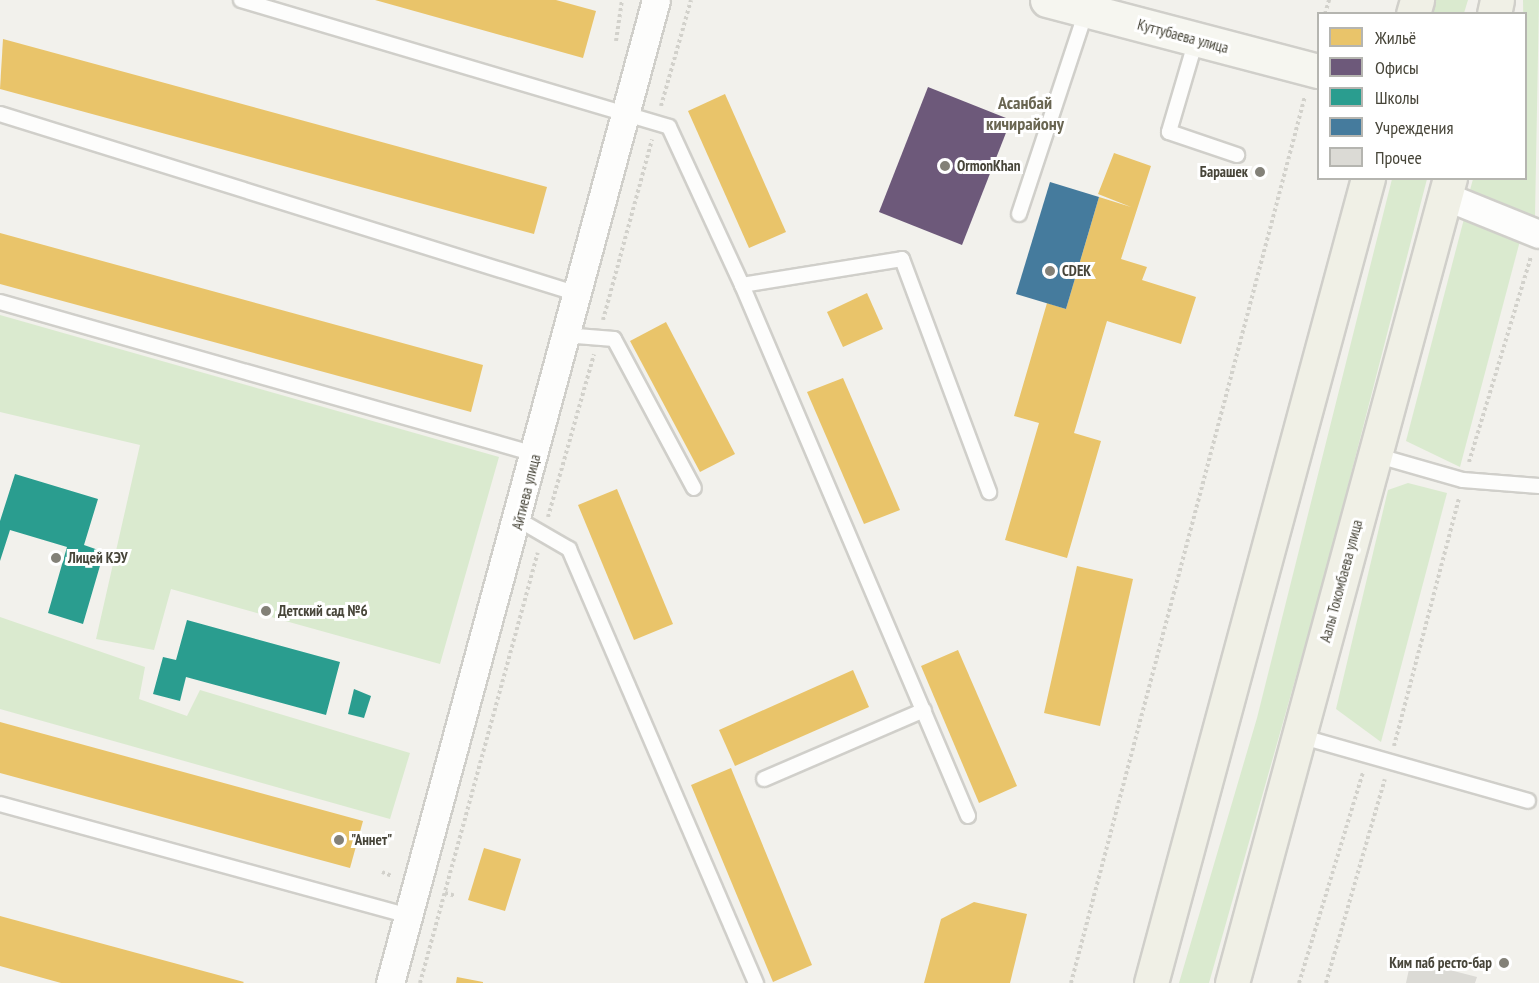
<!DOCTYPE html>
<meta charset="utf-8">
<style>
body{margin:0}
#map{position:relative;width:1539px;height:983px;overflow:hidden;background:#f2f1ec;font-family:"PT Sans Narrow",sans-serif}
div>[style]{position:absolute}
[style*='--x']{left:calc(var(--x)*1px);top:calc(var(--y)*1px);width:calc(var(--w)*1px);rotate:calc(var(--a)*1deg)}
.green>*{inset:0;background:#daeacf}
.homes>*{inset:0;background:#e9c46a}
.offices>*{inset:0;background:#6d597a}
.schools>*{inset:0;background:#2a9d8f}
.public>*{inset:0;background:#457b9d}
.building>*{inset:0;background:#dbdad5}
.path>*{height:4px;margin-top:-2px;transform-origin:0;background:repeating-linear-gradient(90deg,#d2d1cb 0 3px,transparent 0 6px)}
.roads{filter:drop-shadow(2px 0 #d0cfca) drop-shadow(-2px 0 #d0cfca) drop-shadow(0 2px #d0cfca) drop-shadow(0 -2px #d0cfca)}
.service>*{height:14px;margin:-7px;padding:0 7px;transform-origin:7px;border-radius:7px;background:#fdfdfc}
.minor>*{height:27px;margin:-13.5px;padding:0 13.5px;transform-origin:13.5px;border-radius:13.5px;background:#fdfdfc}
.secondary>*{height:33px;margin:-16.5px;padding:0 16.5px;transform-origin:16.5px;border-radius:16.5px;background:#f6f6f0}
.primary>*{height:33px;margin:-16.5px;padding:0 16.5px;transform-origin:16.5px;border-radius:16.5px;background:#f0f0e6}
.dots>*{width:16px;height:16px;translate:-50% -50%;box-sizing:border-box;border:3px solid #fff;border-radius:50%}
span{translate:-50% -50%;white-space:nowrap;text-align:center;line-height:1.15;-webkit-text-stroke:6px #fff;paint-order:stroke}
.street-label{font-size:15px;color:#474539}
.poi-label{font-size:15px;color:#474539;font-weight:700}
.left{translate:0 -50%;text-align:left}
.right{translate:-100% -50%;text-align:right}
.quarter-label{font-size:18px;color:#696551;font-weight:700}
.legend{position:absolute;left:1317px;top:12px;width:210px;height:168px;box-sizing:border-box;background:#fff;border:2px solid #b5b5b0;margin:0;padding:8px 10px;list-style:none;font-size:18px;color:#474539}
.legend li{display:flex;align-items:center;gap:12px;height:30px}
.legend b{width:30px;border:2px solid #b5b5b0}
</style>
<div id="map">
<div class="green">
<div style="clip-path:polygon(1432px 0,1468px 0,1464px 13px,1428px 14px)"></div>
<div style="clip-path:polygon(1523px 0,1539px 0,1535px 217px,1470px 190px,1473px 179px,1526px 178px)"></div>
<div style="clip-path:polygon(1392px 179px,1427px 179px,1326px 571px,1209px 983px,1179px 983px,1257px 718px)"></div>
<div style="clip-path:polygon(1465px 215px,1521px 237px,1460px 467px,1406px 441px)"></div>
<div style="clip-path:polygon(0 315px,499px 457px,440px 664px,171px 589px,154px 650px,96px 639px,140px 445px,0 412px)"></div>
<div style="clip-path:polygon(1408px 483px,1447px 493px,1381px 742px,1336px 709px,1388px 490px)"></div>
<div style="clip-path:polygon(0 617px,145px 667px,139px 699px,187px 716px,200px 690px,410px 753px,390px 819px,0 709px)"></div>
</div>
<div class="homes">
<div style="clip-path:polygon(375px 0,556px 0,596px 11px,583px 58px)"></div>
<div style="clip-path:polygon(3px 39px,547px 187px,534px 234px,0 89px)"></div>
<div style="clip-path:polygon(725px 94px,786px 232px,749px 248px,688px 111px)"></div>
<div style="clip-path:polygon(1114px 153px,1151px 166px,1121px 259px,1147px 267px,1142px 280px,1196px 297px,1181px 344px,1107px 321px,1074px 433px,1101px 441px,1067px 558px,1005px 540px,1039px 423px,1014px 416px,1047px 303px,1066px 309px,1099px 197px,1131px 207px,1098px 194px)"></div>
<div style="clip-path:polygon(0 233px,483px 365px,471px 412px,0 284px)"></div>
<div style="clip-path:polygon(867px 293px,883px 329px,843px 347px,827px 312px)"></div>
<div style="clip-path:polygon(666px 322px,735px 454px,700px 472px,630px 341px)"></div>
<div style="clip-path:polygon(843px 378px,900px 510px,864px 524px,807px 392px)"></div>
<div style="clip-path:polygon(617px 489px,673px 624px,634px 640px,578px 505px)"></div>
<div style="clip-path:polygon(1077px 566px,1133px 579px,1100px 726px,1044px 713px)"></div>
<div style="clip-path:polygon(958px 650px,1017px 786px,979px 803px,921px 666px)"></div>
<div style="clip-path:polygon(853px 670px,869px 707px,735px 766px,719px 730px)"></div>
<div style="clip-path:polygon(0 722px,363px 821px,350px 868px,0 773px)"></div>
<div style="clip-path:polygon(731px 768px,812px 965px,773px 982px,691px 785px)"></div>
<div style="clip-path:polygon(484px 848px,521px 859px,505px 911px,468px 900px)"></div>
<div style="clip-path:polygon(974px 902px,1027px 914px,1010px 983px,924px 983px,941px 919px)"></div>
<div style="clip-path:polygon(0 916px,244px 982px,243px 983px,61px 983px,0 966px)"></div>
<div style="clip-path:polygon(457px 977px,483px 982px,483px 983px,456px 983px)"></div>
</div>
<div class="offices">
<div style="clip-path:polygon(928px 87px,1011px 120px,962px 245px,879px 212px)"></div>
</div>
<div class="schools">
<div style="clip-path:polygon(15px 474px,98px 499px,84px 545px,104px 552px,83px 624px,48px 613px,67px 547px,10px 530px,0 561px,0 521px)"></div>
<div style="clip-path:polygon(187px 620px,340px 662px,326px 715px,186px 677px,180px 701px,153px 694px,163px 657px,176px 660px)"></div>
<div style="clip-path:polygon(354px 689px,371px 696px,364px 718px,348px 714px)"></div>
</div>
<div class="public">
<div style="clip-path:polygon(1050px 182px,1099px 197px,1066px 309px,1016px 294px)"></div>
</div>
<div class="building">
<div style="clip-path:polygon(1411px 960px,1477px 977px,1475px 983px,1406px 983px)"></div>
</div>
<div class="path">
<div style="--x:1325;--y:14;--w:15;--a:-74"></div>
<div style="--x:616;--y:41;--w:41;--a:-81.7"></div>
<div style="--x:661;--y:106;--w:110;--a:-74.2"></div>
<div style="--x:603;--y:320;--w:187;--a:-74.8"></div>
<div style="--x:1469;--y:462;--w:215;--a:-73.2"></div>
<div style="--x:548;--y:517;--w:169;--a:-74.2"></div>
<div style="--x:1394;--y:746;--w:256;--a:-75.3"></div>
<div style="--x:382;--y:872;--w:11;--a:22"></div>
<div style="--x:445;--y:893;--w:11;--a:15"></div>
<div style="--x:420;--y:983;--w:446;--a:-74.7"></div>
<div style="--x:1071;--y:983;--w:917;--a:-75.22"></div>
<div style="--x:1299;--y:983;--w:220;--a:-73.1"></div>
<div style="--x:1326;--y:983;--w:212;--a:-73.9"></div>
</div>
<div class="roads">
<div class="service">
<div style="--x:241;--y:0;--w:446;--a:16.5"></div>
<div style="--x:669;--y:127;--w:174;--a:65.2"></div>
<div style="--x:742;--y:285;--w:577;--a:66.94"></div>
<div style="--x:1196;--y:40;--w:96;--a:106.4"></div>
<div style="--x:1169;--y:132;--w:72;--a:18.7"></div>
<div style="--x:0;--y:114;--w:605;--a:17.3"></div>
<div style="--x:1019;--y:214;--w:214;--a:-71.7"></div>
<div style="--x:742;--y:285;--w:162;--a:-9.2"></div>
<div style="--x:902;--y:259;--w:249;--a:69.5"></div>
<div style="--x:0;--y:302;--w:556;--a:15.86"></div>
<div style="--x:564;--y:335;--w:50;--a:4.6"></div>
<div style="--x:614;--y:339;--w:169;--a:61.8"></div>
<div style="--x:1375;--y:455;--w:91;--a:15.9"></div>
<div style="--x:1463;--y:480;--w:76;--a:4.5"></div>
<div style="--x:519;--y:520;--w:58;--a:30.1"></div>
<div style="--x:569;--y:549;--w:473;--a:66.7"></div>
<div style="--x:1299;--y:736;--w:238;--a:15.8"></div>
<div style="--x:764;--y:779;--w:174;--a:-23.3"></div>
<div style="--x:0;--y:804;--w:424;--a:15.3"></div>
</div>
<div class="minor">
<div style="--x:1445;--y:196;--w:101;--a:22"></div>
<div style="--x:390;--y:983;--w:1018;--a:-74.86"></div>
</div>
<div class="secondary">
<div style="--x:1047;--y:0;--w:280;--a:14.7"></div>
</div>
<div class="primary">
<div style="--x:1413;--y:14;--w:15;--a:-74"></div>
<div style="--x:1494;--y:14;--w:14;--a:-78"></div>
<div style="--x:1151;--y:983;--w:834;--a:-74.91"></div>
<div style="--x:1232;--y:983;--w:834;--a:-74.85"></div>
</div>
</div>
<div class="dots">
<div style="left:945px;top:166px;background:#838178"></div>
<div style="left:1260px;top:172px;background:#838178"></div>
<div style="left:1050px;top:271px;background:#838178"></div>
<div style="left:56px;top:558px;background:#838178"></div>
<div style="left:266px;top:611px;background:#838178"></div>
<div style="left:339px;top:840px;background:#838178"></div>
<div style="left:1504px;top:963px;background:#838178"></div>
</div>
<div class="street-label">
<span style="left:1183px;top:36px;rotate:15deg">Куттубаева улица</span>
<span style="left:526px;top:492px;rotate:-76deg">Айтиева улица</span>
<span style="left:1341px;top:581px;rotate:-75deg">Аалы Токомбаева улица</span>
</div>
<div class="poi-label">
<span class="left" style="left:957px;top:166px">OrmonKhan</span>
<span class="right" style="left:1248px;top:172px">Барашек</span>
<span class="left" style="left:1062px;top:271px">CDEK</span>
<span class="left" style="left:68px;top:558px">Лицей КЭУ</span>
<span class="left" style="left:278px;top:611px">Детский сад №6</span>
<span class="left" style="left:351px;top:840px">"Аннет"</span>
<span class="right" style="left:1492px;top:963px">Ким паб ресто-бар</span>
</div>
<div class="quarter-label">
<span style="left:1025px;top:114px">Асанбай<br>кичирайону</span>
</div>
<ul class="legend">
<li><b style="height:16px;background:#e9c46a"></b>Жильё</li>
<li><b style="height:16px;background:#6d597a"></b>Офисы</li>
<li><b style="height:16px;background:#2a9d8f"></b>Школы</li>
<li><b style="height:16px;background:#457b9d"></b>Учреждения</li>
<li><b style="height:16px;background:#dbdad5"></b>Прочее</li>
</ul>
</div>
